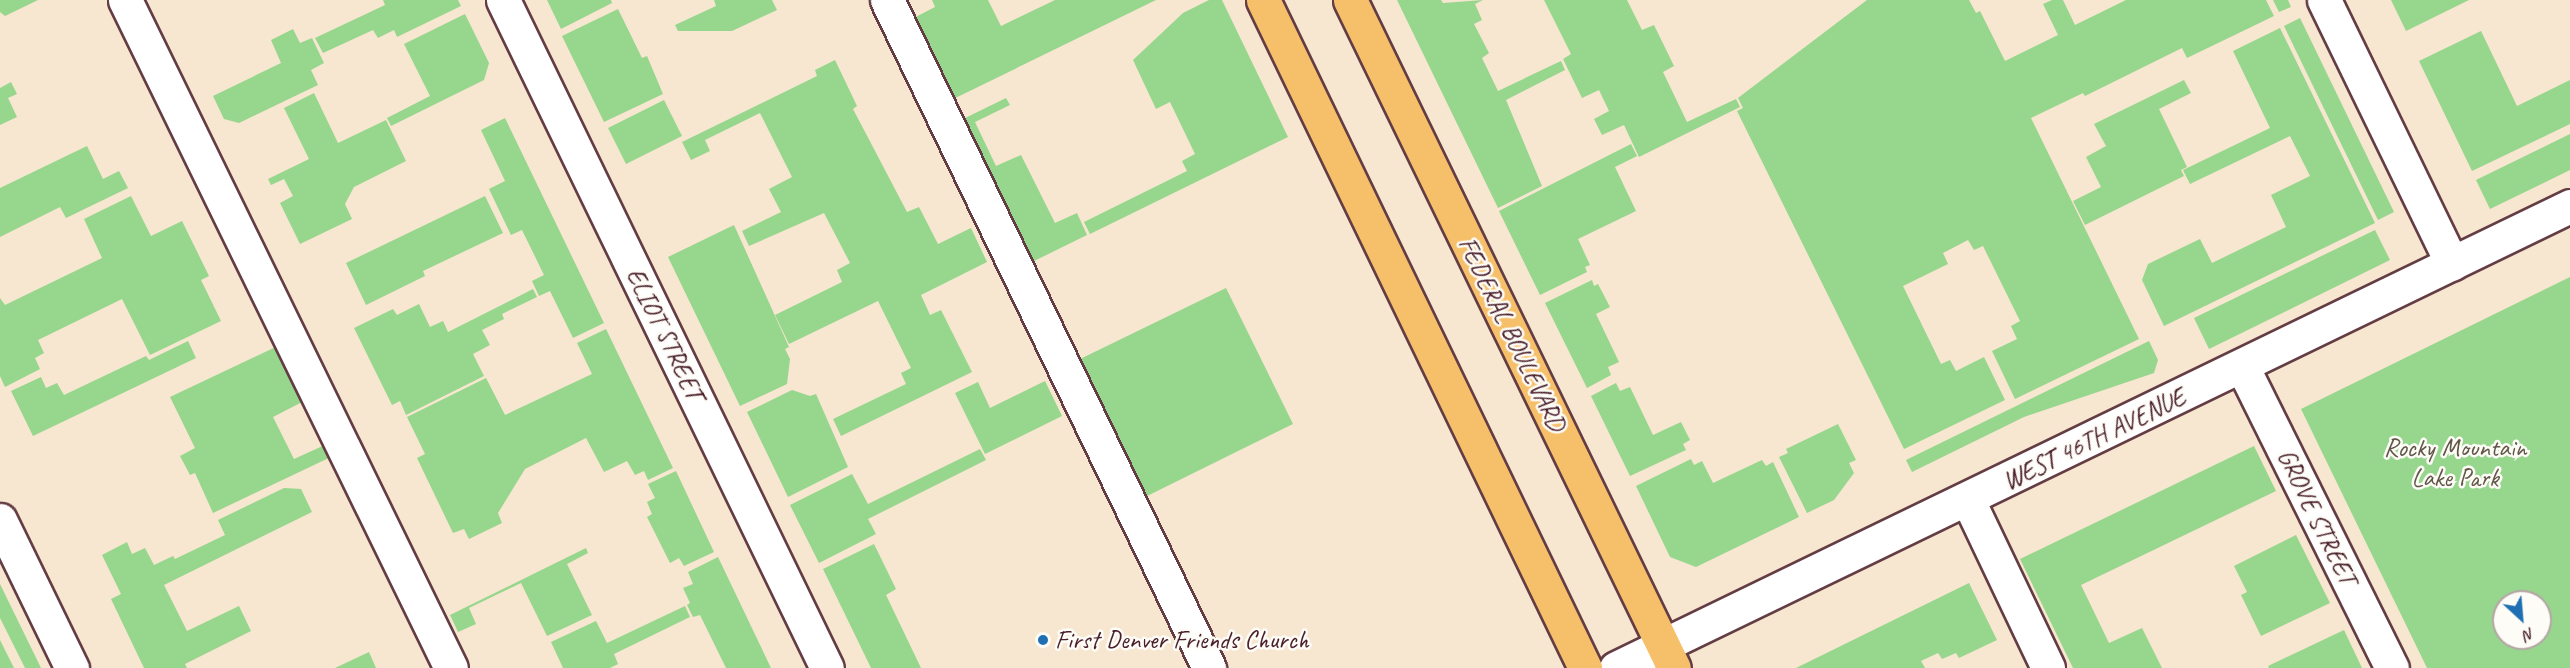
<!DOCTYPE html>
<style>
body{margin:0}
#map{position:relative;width:2570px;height:668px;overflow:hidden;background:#f7e6d0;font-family:Caveat,sans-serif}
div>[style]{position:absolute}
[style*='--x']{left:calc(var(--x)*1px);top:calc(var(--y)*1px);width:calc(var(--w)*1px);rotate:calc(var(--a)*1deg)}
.green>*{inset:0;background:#96d68d}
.roads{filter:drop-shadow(2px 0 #643d44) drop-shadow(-2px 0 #643d44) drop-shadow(0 2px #643d44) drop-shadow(0 -2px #643d44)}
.minor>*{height:33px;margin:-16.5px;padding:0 16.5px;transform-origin:16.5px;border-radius:16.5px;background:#fff}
.major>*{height:33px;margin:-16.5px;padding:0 16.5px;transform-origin:16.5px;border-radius:16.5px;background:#f6c06b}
.dots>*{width:16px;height:16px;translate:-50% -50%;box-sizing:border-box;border:3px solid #fdfcf7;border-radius:50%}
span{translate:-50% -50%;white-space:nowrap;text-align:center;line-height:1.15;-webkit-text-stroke:5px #fdfcf7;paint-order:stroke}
.street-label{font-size:26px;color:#4a1f2b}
.park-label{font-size:26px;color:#615648}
.poi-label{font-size:26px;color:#4a1f2b}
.left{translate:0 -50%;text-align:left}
.north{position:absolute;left:2492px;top:590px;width:60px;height:60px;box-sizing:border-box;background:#fdfcf7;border:2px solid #b5a4a5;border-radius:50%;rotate:154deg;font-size:16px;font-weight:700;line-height:24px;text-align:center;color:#4a1f2b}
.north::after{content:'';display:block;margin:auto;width:21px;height:27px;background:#1f6fb2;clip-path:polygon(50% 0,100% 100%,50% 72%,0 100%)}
</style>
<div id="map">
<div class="green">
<div style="clip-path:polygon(0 0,38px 0,5px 16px,0 12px)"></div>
<div style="clip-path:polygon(383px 0,458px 0,461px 6px,397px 37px,394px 30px,378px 38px,373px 30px,323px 53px,315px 38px,385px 5px)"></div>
<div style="clip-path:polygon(547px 0,611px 0,612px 3px,561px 29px)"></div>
<div style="clip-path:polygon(714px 0,772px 0,777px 10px,732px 31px,678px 31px,675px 25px,716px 6px)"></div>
<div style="clip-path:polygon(932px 0,988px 0,1001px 26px,1055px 0,1156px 0,943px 104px,904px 23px,935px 7px)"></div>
<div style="clip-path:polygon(1209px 0,1222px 0,1288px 137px,1090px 234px,1084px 222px,1187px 171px,1182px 161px,1195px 154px,1170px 102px,1156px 109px,1133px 60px,1183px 13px)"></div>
<div style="clip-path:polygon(1397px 0,1441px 0,1443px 3px,1483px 0,1475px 4px,1482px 20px,1474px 24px,1489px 53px,1482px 58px,1498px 91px,1561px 61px,1565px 70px,1506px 100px,1542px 186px,1498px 208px)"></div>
<div style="clip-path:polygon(1544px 0,1627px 0,1642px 30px,1654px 25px,1674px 66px,1663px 72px,1687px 122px,1736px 99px,1740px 107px,1639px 157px,1624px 125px,1602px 135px,1594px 119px,1609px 111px,1599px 90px,1582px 98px,1563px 59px,1571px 54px)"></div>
<div style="clip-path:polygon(1867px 0,1969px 0,1976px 13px,1980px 11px,2005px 61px,2058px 35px,2043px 4px,2052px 0,2063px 0,2075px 25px,2126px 0,2266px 0,2274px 16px,2187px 58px,2182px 48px,2085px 96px,2083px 93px,2031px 118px,2139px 339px,2015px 399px,1992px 351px,2017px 339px,2011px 326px,2020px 321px,1983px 246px,1974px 250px,1968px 240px,1943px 253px,1948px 264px,1903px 286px,1941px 364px,1950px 360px,1956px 371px,1984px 357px,2005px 400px,1904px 449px,1737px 111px,1743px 108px,1738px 98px)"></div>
<div style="clip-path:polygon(2273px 0,2288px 0,2291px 7px,2279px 12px)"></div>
<div style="clip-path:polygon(2391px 0,2469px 0,2406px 31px)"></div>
<div style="clip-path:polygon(618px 9px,642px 58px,647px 56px,663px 94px,604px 122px,562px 36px)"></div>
<div style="clip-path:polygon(465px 14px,489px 63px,484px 80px,391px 126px,387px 118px,430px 96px,404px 44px)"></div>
<div style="clip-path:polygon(2300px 18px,2394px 212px,2378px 220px,2284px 26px)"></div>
<div style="clip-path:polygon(2280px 28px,2375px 223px,2164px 326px,2142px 280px,2148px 264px,2200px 239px,2212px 263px,2286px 227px,2271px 195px,2310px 176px,2290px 136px,2190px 184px,2183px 170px,2270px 128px,2233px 51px)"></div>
<div style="clip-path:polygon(293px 29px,300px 43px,312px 38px,324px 63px,311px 70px,318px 85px,239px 123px,224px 119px,213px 96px,281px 63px,271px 40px)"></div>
<div style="clip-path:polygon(2481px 31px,2517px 106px,2570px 80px,2570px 124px,2472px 171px,2419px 61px)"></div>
<div style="clip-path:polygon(835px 60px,857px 106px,853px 109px,907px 212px,919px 207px,938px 244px,971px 228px,987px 262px,921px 295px,930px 315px,941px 310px,972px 372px,841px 436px,833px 419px,906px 384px,901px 373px,911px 368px,878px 301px,789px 344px,775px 315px,842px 282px,837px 270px,850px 263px,824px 213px,749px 246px,742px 231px,781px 212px,769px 189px,792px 177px,760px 113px,705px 140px,710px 151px,691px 160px,682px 142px,817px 76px,815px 70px)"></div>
<div style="clip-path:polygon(2184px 80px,2191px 93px,2159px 109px,2187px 167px,2181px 170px,2184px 176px,2085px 225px,2073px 201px,2101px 187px,2086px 157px,2106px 146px,2094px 124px)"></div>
<div style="clip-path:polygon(11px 82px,17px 94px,8px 98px,17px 117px,0 125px,0 88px)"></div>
<div style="clip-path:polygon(314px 93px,338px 143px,386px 120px,406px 161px,354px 187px,345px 204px,352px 219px,300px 244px,280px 203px,293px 196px,284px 179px,271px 185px,268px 179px,309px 159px,284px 108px)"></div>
<div style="clip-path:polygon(1006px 98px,1010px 105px,975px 122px,996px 166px,1021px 155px,1055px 223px,1077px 213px,1087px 235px,1028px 264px,959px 121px)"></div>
<div style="clip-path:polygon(664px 100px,682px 136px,626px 164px,608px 128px)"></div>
<div style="clip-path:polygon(505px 118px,604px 323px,573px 338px,550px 291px,539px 296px,532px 281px,544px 275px,522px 230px,511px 235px,489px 189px,505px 181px,481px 130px)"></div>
<div style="clip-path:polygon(2570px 134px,2570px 170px,2490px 209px,2476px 180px)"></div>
<div style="clip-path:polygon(1631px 144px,1637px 156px,1615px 167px,1636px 211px,1578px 239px,1590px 265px,1585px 267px,1587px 272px,1540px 295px,1499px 211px)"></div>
<div style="clip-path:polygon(87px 146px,103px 179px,119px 171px,128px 188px,66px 218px,60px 207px,0 237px,0 188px)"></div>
<div style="clip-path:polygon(131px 196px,151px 236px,182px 221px,209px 276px,201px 280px,221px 321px,150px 355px,122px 299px,38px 340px,44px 353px,35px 358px,40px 369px,5px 387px,0 376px,0 298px,5px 305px,102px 258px,84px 219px)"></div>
<div style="clip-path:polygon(485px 196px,503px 233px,423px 271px,425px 276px,366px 305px,346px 263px)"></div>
<div style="clip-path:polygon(734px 225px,789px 347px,785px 349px,790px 359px,787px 384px,740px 406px,668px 257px)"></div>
<div style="clip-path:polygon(2375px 230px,2390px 260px,2209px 349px,2194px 318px)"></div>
<div style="clip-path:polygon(evenodd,2570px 277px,2570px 668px,2427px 668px,2301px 409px,2570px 277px,2504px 602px,2540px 602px,2540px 638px,2504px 638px,2504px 602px)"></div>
<div style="clip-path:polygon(1592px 280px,1594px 286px,1598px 284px,1610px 307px,1596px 314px,1619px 362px,1608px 367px,1611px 375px,1587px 388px,1545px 303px)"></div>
<div style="clip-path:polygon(1226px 288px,1293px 424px,1143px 498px,1076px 361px)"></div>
<div style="clip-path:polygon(533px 289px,537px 297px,502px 314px,504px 319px,482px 330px,490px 345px,473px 354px,484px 376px,406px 415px,400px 401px,392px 405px,354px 328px,393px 309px,397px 315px,419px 304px,430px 327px,443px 321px,448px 332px)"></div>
<div style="clip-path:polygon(606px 329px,673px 468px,648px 480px,644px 471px,635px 475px,627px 461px,604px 472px,586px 438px,525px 469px,498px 513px,502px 523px,469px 539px,464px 529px,453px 533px,417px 458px,425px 454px,407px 417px,486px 378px,505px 415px,592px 374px,577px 343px)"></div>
<div style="clip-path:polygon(188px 341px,196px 358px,33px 436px,11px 391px,41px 377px,46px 388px,57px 383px,64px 395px,146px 356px,149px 360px)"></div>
<div style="clip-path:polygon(2149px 341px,2158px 360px,2154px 373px,2024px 417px,1912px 472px,1906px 460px)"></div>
<div style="clip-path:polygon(280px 345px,306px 400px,273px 417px,294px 459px,327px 444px,333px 456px,213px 513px,195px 473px,190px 475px,180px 456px,195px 448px,170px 397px)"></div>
<div style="clip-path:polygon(1045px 381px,1062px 416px,985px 454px,955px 393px,978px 382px,990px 408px)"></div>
<div style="clip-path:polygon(1616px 383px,1620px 391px,1630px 387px,1653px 435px,1681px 422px,1690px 440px,1683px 444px,1686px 450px,1630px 476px,1591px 396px)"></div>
<div style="clip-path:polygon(792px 390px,810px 396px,816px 394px,848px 467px,788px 497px,747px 412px)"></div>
<div style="clip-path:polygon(1838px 424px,1856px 460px,1849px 463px,1854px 473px,1834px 500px,1807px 513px,1779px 457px,1788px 453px,1786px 449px)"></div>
<div style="clip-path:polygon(2254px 446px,2276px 491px,2081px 585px,2109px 643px,2142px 628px,2162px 668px,2073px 668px,2020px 559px)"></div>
<div style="clip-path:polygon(980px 449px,986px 460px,868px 519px,876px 534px,819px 563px,790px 505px,852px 474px,868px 504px)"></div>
<div style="clip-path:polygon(1691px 459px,1694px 465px,1702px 461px,1713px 483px,1762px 460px,1766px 466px,1773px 462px,1799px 517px,1696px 567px,1670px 557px,1636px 486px)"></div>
<div style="clip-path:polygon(676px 471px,714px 552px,684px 566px,679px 558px,670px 563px,647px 517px,652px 514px,647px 502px,655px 498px,648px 484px)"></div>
<div style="clip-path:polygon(284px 488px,301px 489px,312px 512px,164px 585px,187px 631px,239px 606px,251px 631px,185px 664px,187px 668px,144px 668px,111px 599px,121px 594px,102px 555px,127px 542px,132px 554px,145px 548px,154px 565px,173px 556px,175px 559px,225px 535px,218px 520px)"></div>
<div style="clip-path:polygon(2296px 535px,2330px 603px,2261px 636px,2241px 595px,2247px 592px,2234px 566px)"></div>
<div style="clip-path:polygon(874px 544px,896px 589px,886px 595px,921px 668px,871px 668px,823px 569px)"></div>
<div style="clip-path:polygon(586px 548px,588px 553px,567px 564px,592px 615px,547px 636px,521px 583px,469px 608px,476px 624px,458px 632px,450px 615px)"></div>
<div style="clip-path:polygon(718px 557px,771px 668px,726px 668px,700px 615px,693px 617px,687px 605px,690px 603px,683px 588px,693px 584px,688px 572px)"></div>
<div style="clip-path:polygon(1969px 583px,1997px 640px,1959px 658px,1956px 653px,1942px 659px,1938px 653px,1921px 661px,1925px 668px,1796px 668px)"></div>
<div style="clip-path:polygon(0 584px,41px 668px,25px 668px,0 618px)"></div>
<div style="clip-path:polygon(685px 606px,690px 617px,614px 654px,618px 664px,610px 668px,563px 668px,551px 642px,596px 621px,607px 643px)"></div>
<div style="clip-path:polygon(2344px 630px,2362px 668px,2269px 668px,2268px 666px)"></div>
<div style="clip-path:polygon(0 640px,14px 668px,0 668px)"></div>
<div style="clip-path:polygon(369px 652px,376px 668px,335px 668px)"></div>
</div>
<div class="roads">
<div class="minor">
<div style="--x:125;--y:0;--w:743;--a:63.99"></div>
<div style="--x:503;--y:0;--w:742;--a:64.13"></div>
<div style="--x:887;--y:0;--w:742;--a:64.26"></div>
<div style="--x:2324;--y:0;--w:293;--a:64.1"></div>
<div style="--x:2242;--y:366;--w:337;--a:63.6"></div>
<div style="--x:1968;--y:500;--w:186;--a:64.5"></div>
<div style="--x:0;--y:520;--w:165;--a:64.1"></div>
<div style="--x:1616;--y:668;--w:1060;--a:-25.84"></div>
</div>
<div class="major">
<div style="--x:1263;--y:0;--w:742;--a:64.26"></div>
<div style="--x:1350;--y:0;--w:742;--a:64.13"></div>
</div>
</div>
<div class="dots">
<div style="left:1043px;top:640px;background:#1f6fb2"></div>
</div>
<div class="street-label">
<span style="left:665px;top:334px;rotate:64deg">ELIOT STREET</span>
<span style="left:1512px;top:334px;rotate:64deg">FEDERAL BOULEVARD</span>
<span style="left:2094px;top:439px;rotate:-26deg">WEST 46TH AVENUE</span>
<span style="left:2317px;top:517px;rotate:64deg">GROVE STREET</span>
</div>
<div class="park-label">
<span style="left:2455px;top:463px">Rocky Mountain<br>Lake Park</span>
</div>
<div class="poi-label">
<span class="left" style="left:1055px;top:640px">First Denver Friends Church</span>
</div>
<div class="north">N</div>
</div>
